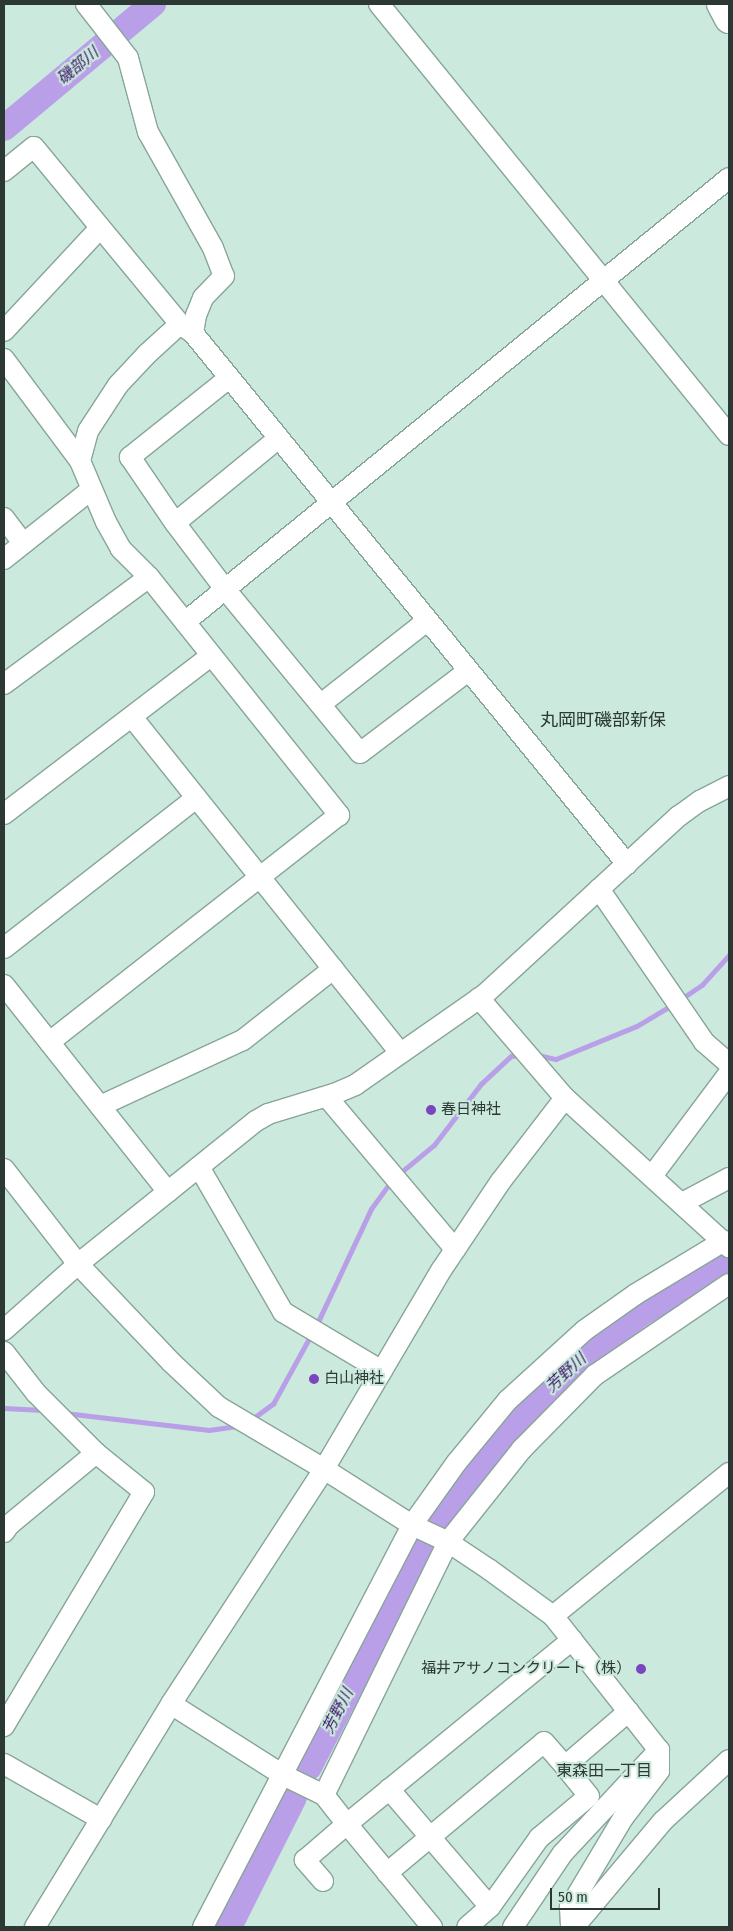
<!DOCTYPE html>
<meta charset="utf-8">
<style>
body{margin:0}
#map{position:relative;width:733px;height:1931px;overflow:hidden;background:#cbe9dc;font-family:"Fira Sans Condensed","Noto Sans JP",sans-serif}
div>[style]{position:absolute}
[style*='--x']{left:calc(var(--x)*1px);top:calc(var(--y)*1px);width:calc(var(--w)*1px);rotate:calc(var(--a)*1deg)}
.stream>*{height:4.5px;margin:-2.25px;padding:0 2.25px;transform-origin:2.25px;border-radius:2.25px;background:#b99fe8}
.river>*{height:26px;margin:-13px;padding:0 13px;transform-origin:13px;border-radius:13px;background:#b99fe8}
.roads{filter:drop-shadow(1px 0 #88a599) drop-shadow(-1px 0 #88a599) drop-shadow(0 1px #88a599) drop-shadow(0 -1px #88a599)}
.minor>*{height:20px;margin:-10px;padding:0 10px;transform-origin:10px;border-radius:10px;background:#fff}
.highway>*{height:28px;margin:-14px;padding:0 14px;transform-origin:14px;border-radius:14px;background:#fff}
.dots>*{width:14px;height:14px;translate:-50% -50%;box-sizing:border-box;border:2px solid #cbe9dc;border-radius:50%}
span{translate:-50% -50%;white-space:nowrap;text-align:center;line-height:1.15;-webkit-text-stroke:4px #cbe9dc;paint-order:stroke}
.poi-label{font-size:15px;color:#2c3834}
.left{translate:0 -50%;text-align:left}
.right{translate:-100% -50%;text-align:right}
.water-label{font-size:16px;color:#3f186c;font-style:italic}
.neighbourhood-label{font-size:16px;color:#2c3834}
.quarter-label{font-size:18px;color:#2c3834}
.frame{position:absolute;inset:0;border:5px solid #2c3834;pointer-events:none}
.scale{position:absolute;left:550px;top:1888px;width:110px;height:22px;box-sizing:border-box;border:2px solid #2c3834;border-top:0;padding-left:6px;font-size:15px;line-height:18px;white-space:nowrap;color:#2c3834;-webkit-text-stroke:4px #cbe9dc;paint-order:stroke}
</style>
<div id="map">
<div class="stream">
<div style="--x:681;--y:999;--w:25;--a:-34"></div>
<div style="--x:702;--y:985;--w:40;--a:-48"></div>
<div style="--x:538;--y:1055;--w:18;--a:13"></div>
<div style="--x:556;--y:1059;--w:87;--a:-22.2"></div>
<div style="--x:637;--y:1026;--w:41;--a:-31"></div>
<div style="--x:399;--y:1174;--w:45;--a:-39.6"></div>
<div style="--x:434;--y:1145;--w:77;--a:-52.4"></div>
<div style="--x:481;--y:1084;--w:41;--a:-43"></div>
<div style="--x:511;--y:1056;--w:10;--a:-6"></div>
<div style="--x:316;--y:1326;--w:129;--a:-64.8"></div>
<div style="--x:371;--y:1209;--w:36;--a:-54"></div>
<div style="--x:4;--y:1408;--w:39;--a:3"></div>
<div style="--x:65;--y:1413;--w:145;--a:6.7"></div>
<div style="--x:209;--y:1430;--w:30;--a:-8"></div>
<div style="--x:252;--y:1419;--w:26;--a:-36"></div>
<div style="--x:273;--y:1404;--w:79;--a:-61.2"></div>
</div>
<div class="river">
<div style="--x:4;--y:128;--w:194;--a:-39.8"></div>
<div style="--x:437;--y:1519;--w:107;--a:-51.8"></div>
<div style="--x:503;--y:1435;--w:101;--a:-45.4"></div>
<div style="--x:574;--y:1363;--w:84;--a:-36.3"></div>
<div style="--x:642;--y:1313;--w:97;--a:-30.3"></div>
<div style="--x:309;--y:1767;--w:247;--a:-62.8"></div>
<div style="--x:229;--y:1927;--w:145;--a:-63.4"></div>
</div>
<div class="roads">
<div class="minor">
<div style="--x:86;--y:4;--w:68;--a:52.1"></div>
<div style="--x:128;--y:58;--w:77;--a:74.9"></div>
<div style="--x:148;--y:132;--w:133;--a:60.7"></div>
<div style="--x:213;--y:248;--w:30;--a:69"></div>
<div style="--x:224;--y:276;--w:30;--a:134"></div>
<div style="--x:203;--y:298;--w:18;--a:112"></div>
<div style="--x:196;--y:315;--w:18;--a:99"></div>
<div style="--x:379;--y:4;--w:555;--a:50.92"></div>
<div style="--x:4;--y:171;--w:38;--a:-39"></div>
<div style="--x:34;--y:147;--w:229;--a:50.5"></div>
<div style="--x:180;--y:324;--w:16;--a:35"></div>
<div style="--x:193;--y:333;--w:686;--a:50.74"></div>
<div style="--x:4;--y:331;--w:141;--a:-47"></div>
<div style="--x:4;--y:359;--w:127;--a:53.3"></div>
<div style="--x:229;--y:378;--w:127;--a:141.4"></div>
<div style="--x:130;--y:457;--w:80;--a:55.7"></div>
<div style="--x:175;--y:523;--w:83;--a:52.9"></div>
<div style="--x:225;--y:589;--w:212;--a:50.5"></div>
<div style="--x:360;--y:753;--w:136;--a:-37.2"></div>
<div style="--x:4;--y:518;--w:31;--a:53"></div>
<div style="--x:175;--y:523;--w:134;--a:-39.3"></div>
<div style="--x:4;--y:559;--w:112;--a:-38.5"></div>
<div style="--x:149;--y:577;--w:40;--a:-135"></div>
<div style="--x:121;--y:549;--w:31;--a:-119"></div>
<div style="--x:106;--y:522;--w:66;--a:-113.1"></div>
<div style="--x:80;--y:461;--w:31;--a:-75"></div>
<div style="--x:88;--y:431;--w:55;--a:-56.9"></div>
<div style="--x:118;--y:385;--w:42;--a:-46.9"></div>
<div style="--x:147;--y:354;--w:45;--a:-42.3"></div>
<div style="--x:185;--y:622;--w:702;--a:-39.22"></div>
<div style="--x:4;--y:684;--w:180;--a:-36.4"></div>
<div style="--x:149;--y:577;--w:305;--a:51.4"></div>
<div style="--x:339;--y:815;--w:368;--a:141.9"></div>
<div style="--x:321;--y:704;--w:135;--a:-38.1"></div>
<div style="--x:132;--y:717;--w:430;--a:51.4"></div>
<div style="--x:4;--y:814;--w:260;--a:-37.4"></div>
<div style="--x:599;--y:889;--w:186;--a:55.5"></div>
<div style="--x:704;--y:1042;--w:33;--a:41"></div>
<div style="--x:4;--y:948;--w:244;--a:-38"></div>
<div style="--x:4;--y:985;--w:264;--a:51.6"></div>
<div style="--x:479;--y:998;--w:132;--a:49.3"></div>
<div style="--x:565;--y:1098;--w:222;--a:42.3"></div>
<div style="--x:327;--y:1097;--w:199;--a:49.9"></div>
<div style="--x:100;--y:1106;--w:157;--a:-24.8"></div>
<div style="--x:243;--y:1040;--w:115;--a:-38.3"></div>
<div style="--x:199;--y:1167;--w:168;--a:59.9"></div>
<div style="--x:283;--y:1312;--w:115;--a:30.8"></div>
<div style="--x:4;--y:1169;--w:120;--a:52.1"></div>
<div style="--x:78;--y:1264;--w:135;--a:46.5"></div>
<div style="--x:171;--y:1362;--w:66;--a:43.2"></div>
<div style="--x:219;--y:1407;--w:122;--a:30.6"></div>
<div style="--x:324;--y:1469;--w:104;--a:32.5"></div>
<div style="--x:412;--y:1525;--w:40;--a:25"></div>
<div style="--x:448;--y:1542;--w:50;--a:33.7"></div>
<div style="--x:490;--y:1570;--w:78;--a:36.1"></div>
<div style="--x:553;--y:1616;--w:171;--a:51.7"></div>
<div style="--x:659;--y:1750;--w:21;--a:90"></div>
<div style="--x:659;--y:1771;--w:59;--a:127.5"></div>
<div style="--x:623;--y:1818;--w:104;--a:120.8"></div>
<div style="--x:570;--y:1907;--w:20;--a:87"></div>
<div style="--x:652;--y:1176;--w:129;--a:-53.2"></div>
<div style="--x:682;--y:1203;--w:53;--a:-28"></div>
<div style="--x:4;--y:1330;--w:99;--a:-41.7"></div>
<div style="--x:78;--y:1264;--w:228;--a:-38.8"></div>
<div style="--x:256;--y:1121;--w:14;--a:-30"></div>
<div style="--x:268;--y:1114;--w:69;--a:-16.9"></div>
<div style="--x:334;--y:1094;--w:23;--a:-23"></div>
<div style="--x:355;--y:1085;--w:157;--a:-34.9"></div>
<div style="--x:484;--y:995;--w:265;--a:-42.6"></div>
<div style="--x:679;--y:816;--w:26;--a:-36"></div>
<div style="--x:700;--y:801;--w:33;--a:-27"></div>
<div style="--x:4;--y:1352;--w:52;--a:52"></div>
<div style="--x:36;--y:1393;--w:85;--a:45"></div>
<div style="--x:96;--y:1453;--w:62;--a:39.1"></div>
<div style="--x:144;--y:1492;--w:273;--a:120.9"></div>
<div style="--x:4;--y:1532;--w:9;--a:-54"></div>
<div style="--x:9;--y:1525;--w:113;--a:-39.6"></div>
<div style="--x:553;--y:1616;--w:227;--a:-39.1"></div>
<div style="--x:171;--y:1704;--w:133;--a:32.4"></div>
<div style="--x:283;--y:1775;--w:46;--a:26"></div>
<div style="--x:324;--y:1795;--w:282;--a:-63.9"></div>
<div style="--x:448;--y:1542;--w:119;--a:-51.5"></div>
<div style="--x:522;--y:1449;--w:104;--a:-45.4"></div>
<div style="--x:595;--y:1375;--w:162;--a:-34.2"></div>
<div style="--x:4;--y:1764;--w:112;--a:29.6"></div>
<div style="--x:389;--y:1789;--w:155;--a:49.4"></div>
<div style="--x:490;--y:1907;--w:30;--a:139"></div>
<div style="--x:324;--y:1795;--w:37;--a:52"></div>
<div style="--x:347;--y:1824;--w:291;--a:-39.3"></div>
<div style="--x:387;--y:1873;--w:204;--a:-39.8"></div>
<div style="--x:544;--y:1742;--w:32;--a:49"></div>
<div style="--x:565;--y:1766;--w:84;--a:-40.7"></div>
<div style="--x:323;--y:1881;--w:28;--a:-131"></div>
<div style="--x:305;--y:1860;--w:55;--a:-40.6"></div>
<div style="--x:347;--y:1824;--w:134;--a:50.5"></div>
<div style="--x:490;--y:1907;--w:85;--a:-54.6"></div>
<div style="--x:539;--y:1838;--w:65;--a:-40"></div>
<div style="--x:589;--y:1796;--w:38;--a:-129"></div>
<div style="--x:35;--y:1927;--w:261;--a:-58.6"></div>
<div style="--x:171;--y:1704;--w:280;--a:-56.9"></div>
<div style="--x:324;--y:1469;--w:232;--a:-59.5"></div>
<div style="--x:442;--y:1269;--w:106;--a:-56.2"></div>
<div style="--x:501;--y:1181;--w:105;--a:-52.4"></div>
<div style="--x:203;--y:1927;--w:453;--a:-62.5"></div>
<div style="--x:412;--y:1525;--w:77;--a:-54.5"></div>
<div style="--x:457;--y:1462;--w:80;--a:-50.6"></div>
<div style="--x:508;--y:1400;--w:104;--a:-42.3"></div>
<div style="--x:585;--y:1330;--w:62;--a:-35.2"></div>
<div style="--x:636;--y:1294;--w:103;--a:-31.1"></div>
<div style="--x:513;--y:1927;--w:89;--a:-56"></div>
<div style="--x:563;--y:1853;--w:141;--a:-47"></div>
<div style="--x:574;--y:1927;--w:138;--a:-50"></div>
<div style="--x:663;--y:1821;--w:90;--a:-42.7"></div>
</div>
<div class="highway">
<div style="--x:721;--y:4;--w:17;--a:62"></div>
</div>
</div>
<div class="dots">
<div style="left:431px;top:1110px;background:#7a46be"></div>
<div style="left:314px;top:1379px;background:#7a46be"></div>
<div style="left:641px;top:1669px;background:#7a46be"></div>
</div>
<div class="poi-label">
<span class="left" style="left:441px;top:1110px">春日神社</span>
<span class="left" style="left:324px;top:1379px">白山神社</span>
<span class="right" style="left:631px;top:1669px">福井アサノコンクリート（株）</span>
</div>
<div class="water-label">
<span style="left:78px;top:66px;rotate:-40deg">磯部川</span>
<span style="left:566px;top:1373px;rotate:-43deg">芳野川</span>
<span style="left:338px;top:1711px;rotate:-63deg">芳野川</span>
</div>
<div class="neighbourhood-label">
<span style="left:604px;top:1771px">東森田一丁目</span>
</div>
<div class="quarter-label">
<span style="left:603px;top:720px">丸岡町磯部新保</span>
</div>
<div class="frame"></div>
<div class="scale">50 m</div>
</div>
